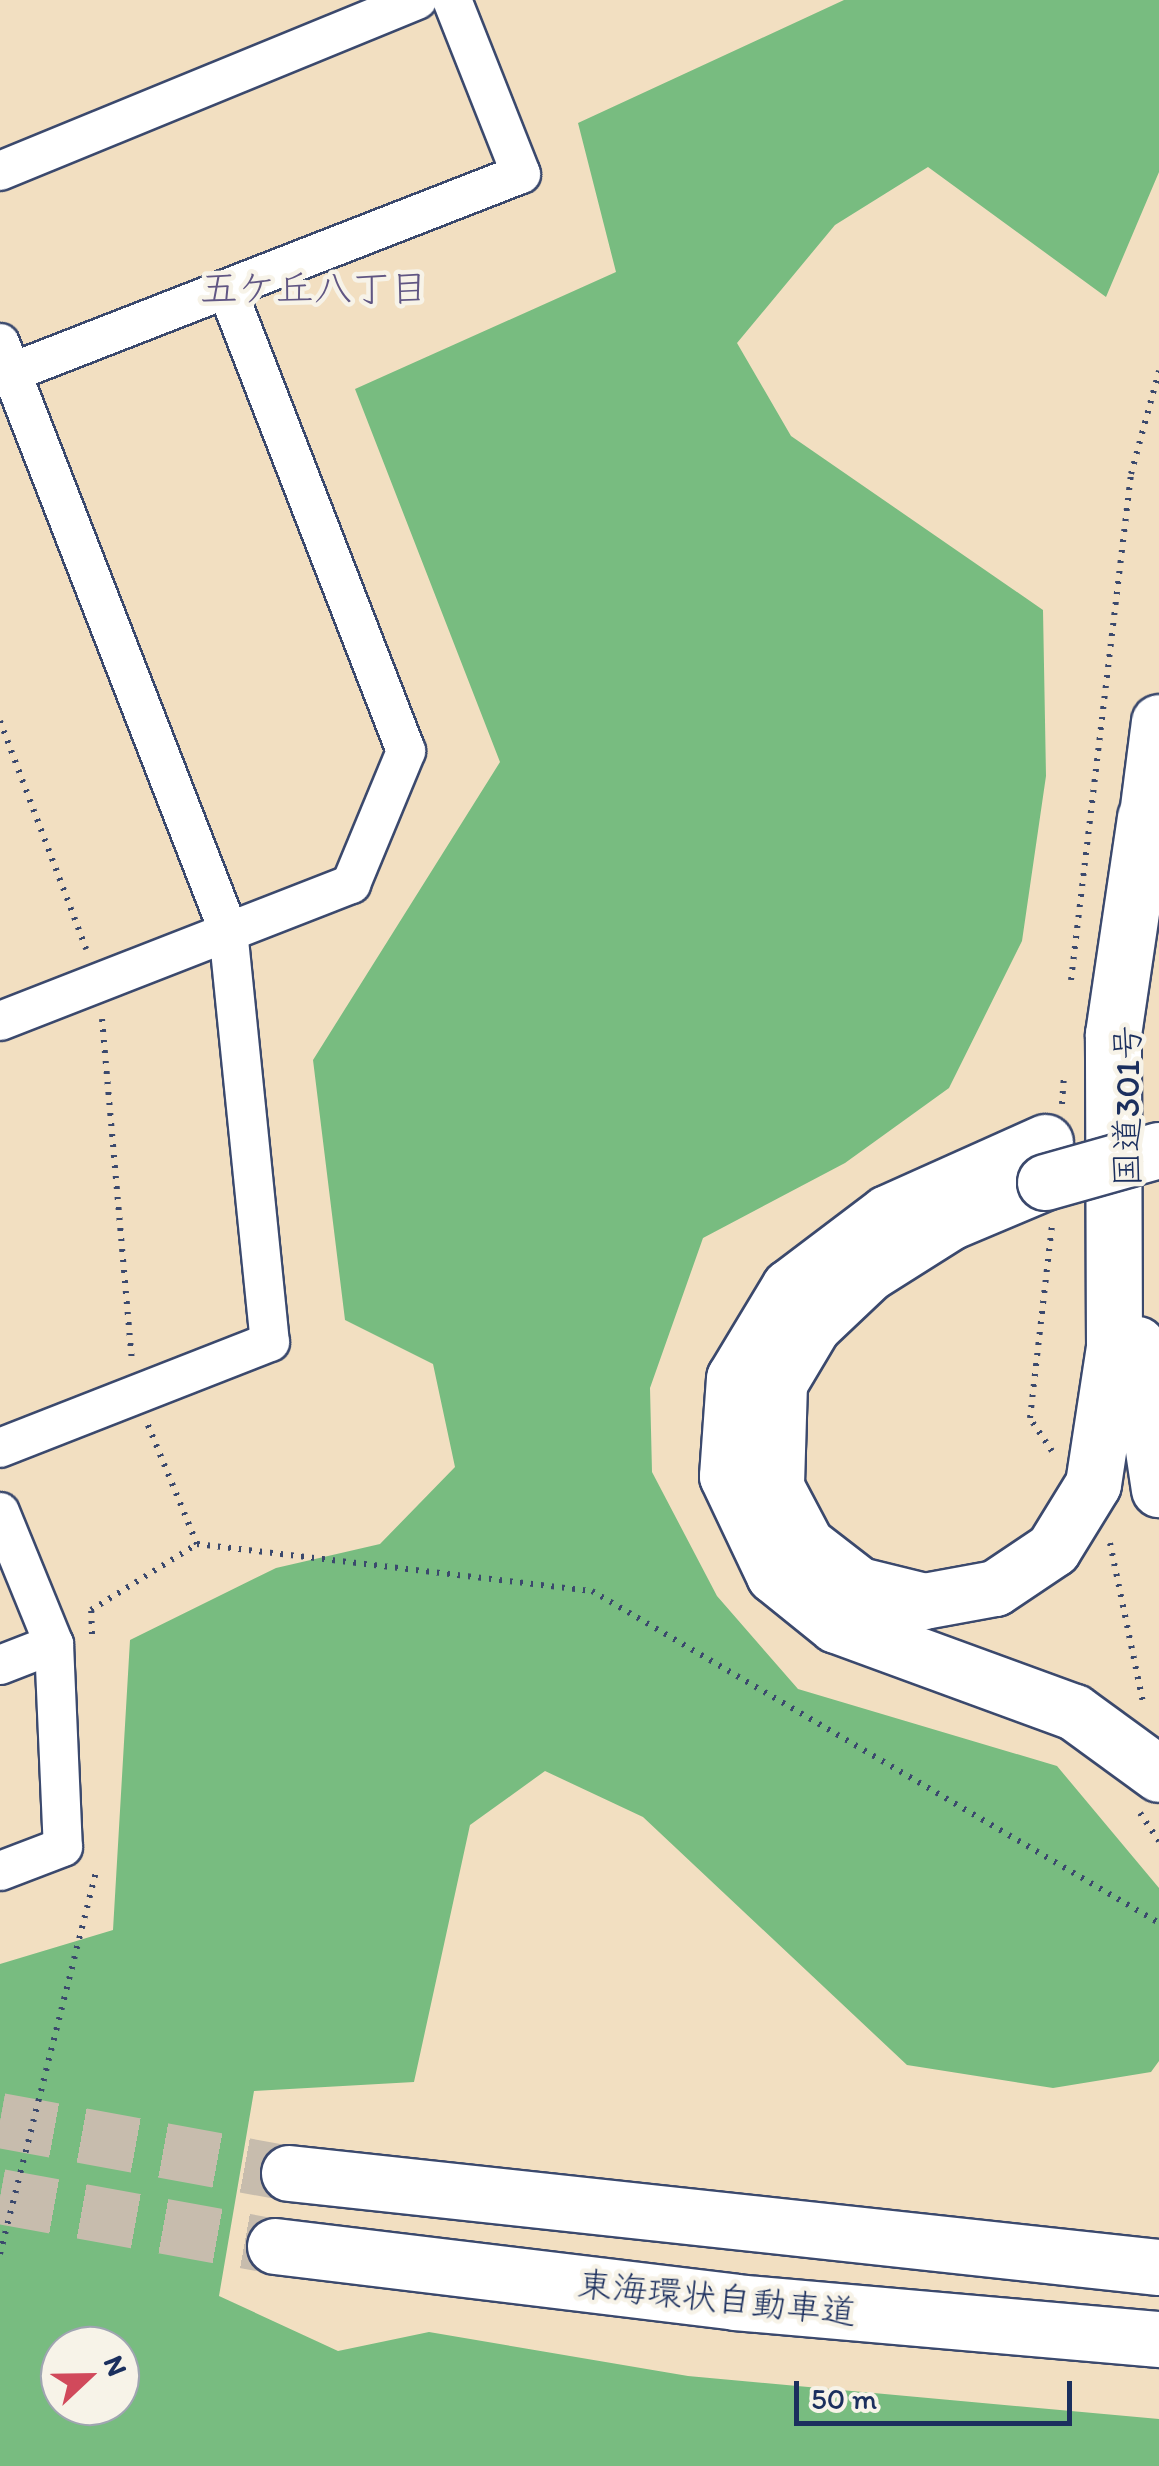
<!DOCTYPE html>
<meta charset="utf-8">
<style>
body{margin:0}
#map{position:relative;width:1159px;height:2466px;overflow:hidden;background:#f2dfc1;font-family:Itim,"Klee One",sans-serif}
div>[style]{position:absolute}
[style*='--x']{left:calc(var(--x)*1px);top:calc(var(--y)*1px);width:calc(var(--w)*1px);rotate:calc(var(--a)*1deg)}
.forest>*{inset:0;background:#78bc80}
.highway-tunnel>*{height:55px;margin-top:-27.5px;transform-origin:0;background:repeating-linear-gradient(90deg,#c7bcad 0 55px,transparent 0 83px)}
.path>*{height:6px;margin-top:-3px;transform-origin:0;background:repeating-linear-gradient(90deg,#3b496d 0 2.5px,transparent 0 10.5px)}
.roads{filter:drop-shadow(2px 0 #3b496d) drop-shadow(-2px 0 #3b496d) drop-shadow(0 2px #3b496d) drop-shadow(0 -2px #3b496d)}
.street>*{height:38px;margin:-19px;padding:0 19px;transform-origin:19px;border-radius:19px;background:#fff}
.highway>*{height:55px;margin:-27.5px;padding:0 27.5px;transform-origin:27.5px;border-radius:27.5px;background:#fff}
.bridges{filter:drop-shadow(2px 0 #3b496d) drop-shadow(-2px 0 #3b496d) drop-shadow(0 2px #3b496d) drop-shadow(0 -2px #3b496d)}
.highway-bridge>*{height:55px;margin:-27.5px;padding:0 27.5px;transform-origin:27.5px;border-radius:27.5px;background:#fff}
span{translate:-50% -50%;white-space:nowrap;text-align:center;line-height:1.15;-webkit-text-stroke:9px #f7f3e8;paint-order:stroke}
.street-label{font-size:35px;color:#1b2f5e}
.neighbourhood-label{font-size:38px;color:#605683}
.north{position:absolute;left:40px;top:2326px;width:100px;height:100px;box-sizing:border-box;background:#f7f3e8;border:2px solid #9fa5b1;border-radius:50%;rotate:68deg;font-size:28px;font-weight:700;line-height:40px;text-align:center;color:#1b2f5e}
.north::after{content:'';display:block;margin:auto;width:35px;height:45px;background:#d1495b;clip-path:polygon(50% 0,100% 100%,50% 72%,0 100%)}
.scale{position:absolute;left:794px;top:2381px;width:278px;height:45px;box-sizing:border-box;border:5px solid #1b2f5e;border-top:0;padding-left:12px;font-size:30px;line-height:35px;white-space:nowrap;color:#1b2f5e;-webkit-text-stroke:8px #f7f3e8;paint-order:stroke}
</style>
<div id="map">
<div class="forest">
<div style="clip-path:polygon(evenodd,844px 0,1159px 0,1159px 172px,1106px 297px,928px 167px,835px 225px,737px 343px,791px 436px,1043px 610px,1046px 776px,1022px 941px,949px 1088px,845px 1163px,703px 1238px,650px 1388px,652px 1472px,717px 1596px,798px 1689px,1057px 1766px,1159px 1888px,1159px 2061px,1151px 2072px,1053px 2088px,907px 2065px,643px 1817px,545px 1771px,470px 1825px,414px 2082px,254px 2091px,219px 2296px,338px 2351px,429px 2332px,688px 2376px,1159px 2419px,1159px 2466px,0 2466px,0 1964px,113px 1930px,130px 1640px,276px 1568px,380px 1544px,455px 1467px,433px 1364px,345px 1320px,313px 1060px,500px 762px,355px 389px,616px 272px,578px 123px,844px 0,60px 2346px,120px 2346px,120px 2406px,60px 2406px,60px 2346px)"></div>
</div>
<div class="highway-tunnel">
<div style="--x:0;--y:2120;--w:294;--a:10.4"></div>
<div style="--x:0;--y:2196;--w:280;--a:10.3"></div>
</div>
<div class="path">
<div style="--x:0;--y:721;--w:244;--a:69.3"></div>
<div style="--x:1071;--y:980;--w:510;--a:-83.24"></div>
<div style="--x:1131;--y:474;--w:107;--a:-74.8"></div>
<div style="--x:102;--y:1019;--w:343;--a:85"></div>
<div style="--x:1062;--y:1104;--w:27;--a:-86"></div>
<div style="--x:1052;--y:1451;--w:40;--a:-124"></div>
<div style="--x:1030;--y:1418;--w:193;--a:-83.5"></div>
<div style="--x:1110;--y:1543;--w:167;--a:78.3"></div>
<div style="--x:197;--y:1544;--w:398;--a:6.8"></div>
<div style="--x:592;--y:1591;--w:657;--a:30.35"></div>
<div style="--x:92;--y:1634;--w:24;--a:-92"></div>
<div style="--x:91;--y:1610;--w:125;--a:-31.9"></div>
<div style="--x:197;--y:1544;--w:129;--a:-112.4"></div>
<div style="--x:1140;--y:1813;--w:34;--a:56"></div>
<div style="--x:0;--y:2254;--w:394;--a:-75.9"></div>
</div>
<div class="roads">
<div class="street">
<div style="--x:0;--y:171;--w:451;--a:-22.3"></div>
<div style="--x:0;--y:343;--w:630;--a:68.77"></div>
<div style="--x:228;--y:930;--w:414;--a:84.2"></div>
<div style="--x:270;--y:1342;--w:290;--a:158.6"></div>
<div style="--x:0;--y:377;--w:559;--a:-21.29"></div>
<div style="--x:521;--y:174;--w:187;--a:-111.6"></div>
<div style="--x:0;--y:1021;--w:377;--a:-21.3"></div>
<div style="--x:351;--y:884;--w:144;--a:-67.5"></div>
<div style="--x:406;--y:751;--w:493;--a:-111.2"></div>
<div style="--x:0;--y:1512;--w:143;--a:67.8"></div>
<div style="--x:54;--y:1644;--w:203;--a:87.5"></div>
<div style="--x:63;--y:1847;--w:67;--a:159.1"></div>
<div style="--x:0;--y:1665;--w:58;--a:-21.3"></div>
</div>
<div class="highway">
<div style="--x:1142;--y:854;--w:133;--a:-82.7"></div>
<div style="--x:1045;--y:1142;--w:173;--a:155.8"></div>
<div style="--x:887;--y:1213;--w:123;--a:142.9"></div>
<div style="--x:789;--y:1287;--w:106;--a:121.1"></div>
<div style="--x:734;--y:1378;--w:98;--a:94.1"></div>
<div style="--x:727;--y:1476;--w:110;--a:64.6"></div>
<div style="--x:774;--y:1575;--w:80;--a:38.9"></div>
<div style="--x:836;--y:1625;--w:253;--a:20.1"></div>
<div style="--x:1074;--y:1712;--w:105;--a:36.1"></div>
<div style="--x:1045;--y:1182;--w:103;--a:157.2"></div>
<div style="--x:950;--y:1222;--w:96;--a:147.8"></div>
<div style="--x:869;--y:1273;--w:77;--a:136.6"></div>
<div style="--x:813;--y:1326;--w:66;--a:120.8"></div>
<div style="--x:779;--y:1383;--w:104;--a:91.7"></div>
<div style="--x:776;--y:1487;--w:64;--a:62.2"></div>
<div style="--x:806;--y:1544;--w:67;--a:37.7"></div>
<div style="--x:859;--y:1585;--w:67;--a:13.8"></div>
<div style="--x:924;--y:1601;--w:72;--a:-10.4"></div>
<div style="--x:995;--y:1588;--w:70;--a:-33.9"></div>
<div style="--x:1053;--y:1549;--w:76;--a:-58.4"></div>
<div style="--x:1093;--y:1484;--w:140;--a:-81.3"></div>
<div style="--x:1114;--y:1346;--w:312;--a:-90.2"></div>
<div style="--x:1113;--y:1034;--w:219;--a:-81.6"></div>
<div style="--x:1137;--y:1344;--w:147;--a:81.4"></div>
<div style="--x:289;--y:2173;--w:875;--a:6.17"></div>
<div style="--x:275;--y:2246;--w:463;--a:6.9"></div>
<div style="--x:735;--y:2302;--w:426;--a:5"></div>
</div>
</div>
<div class="bridges">
<div class="highway-bridge">
<div style="--x:1045;--y:1182;--w:118;--a:-15.7"></div>
</div>
</div>
<div class="street-label">
<span style="left:1127px;top:1106px;rotate:-90deg">国道301号</span>
<span style="left:717px;top:2298px;rotate:6deg">東海環状自動車道</span>
</div>
<div class="neighbourhood-label">
<span style="left:314px;top:289px">五ケ丘八丁目</span>
</div>
<div class="north">N</div>
<div class="scale">50 m</div>
</div>
